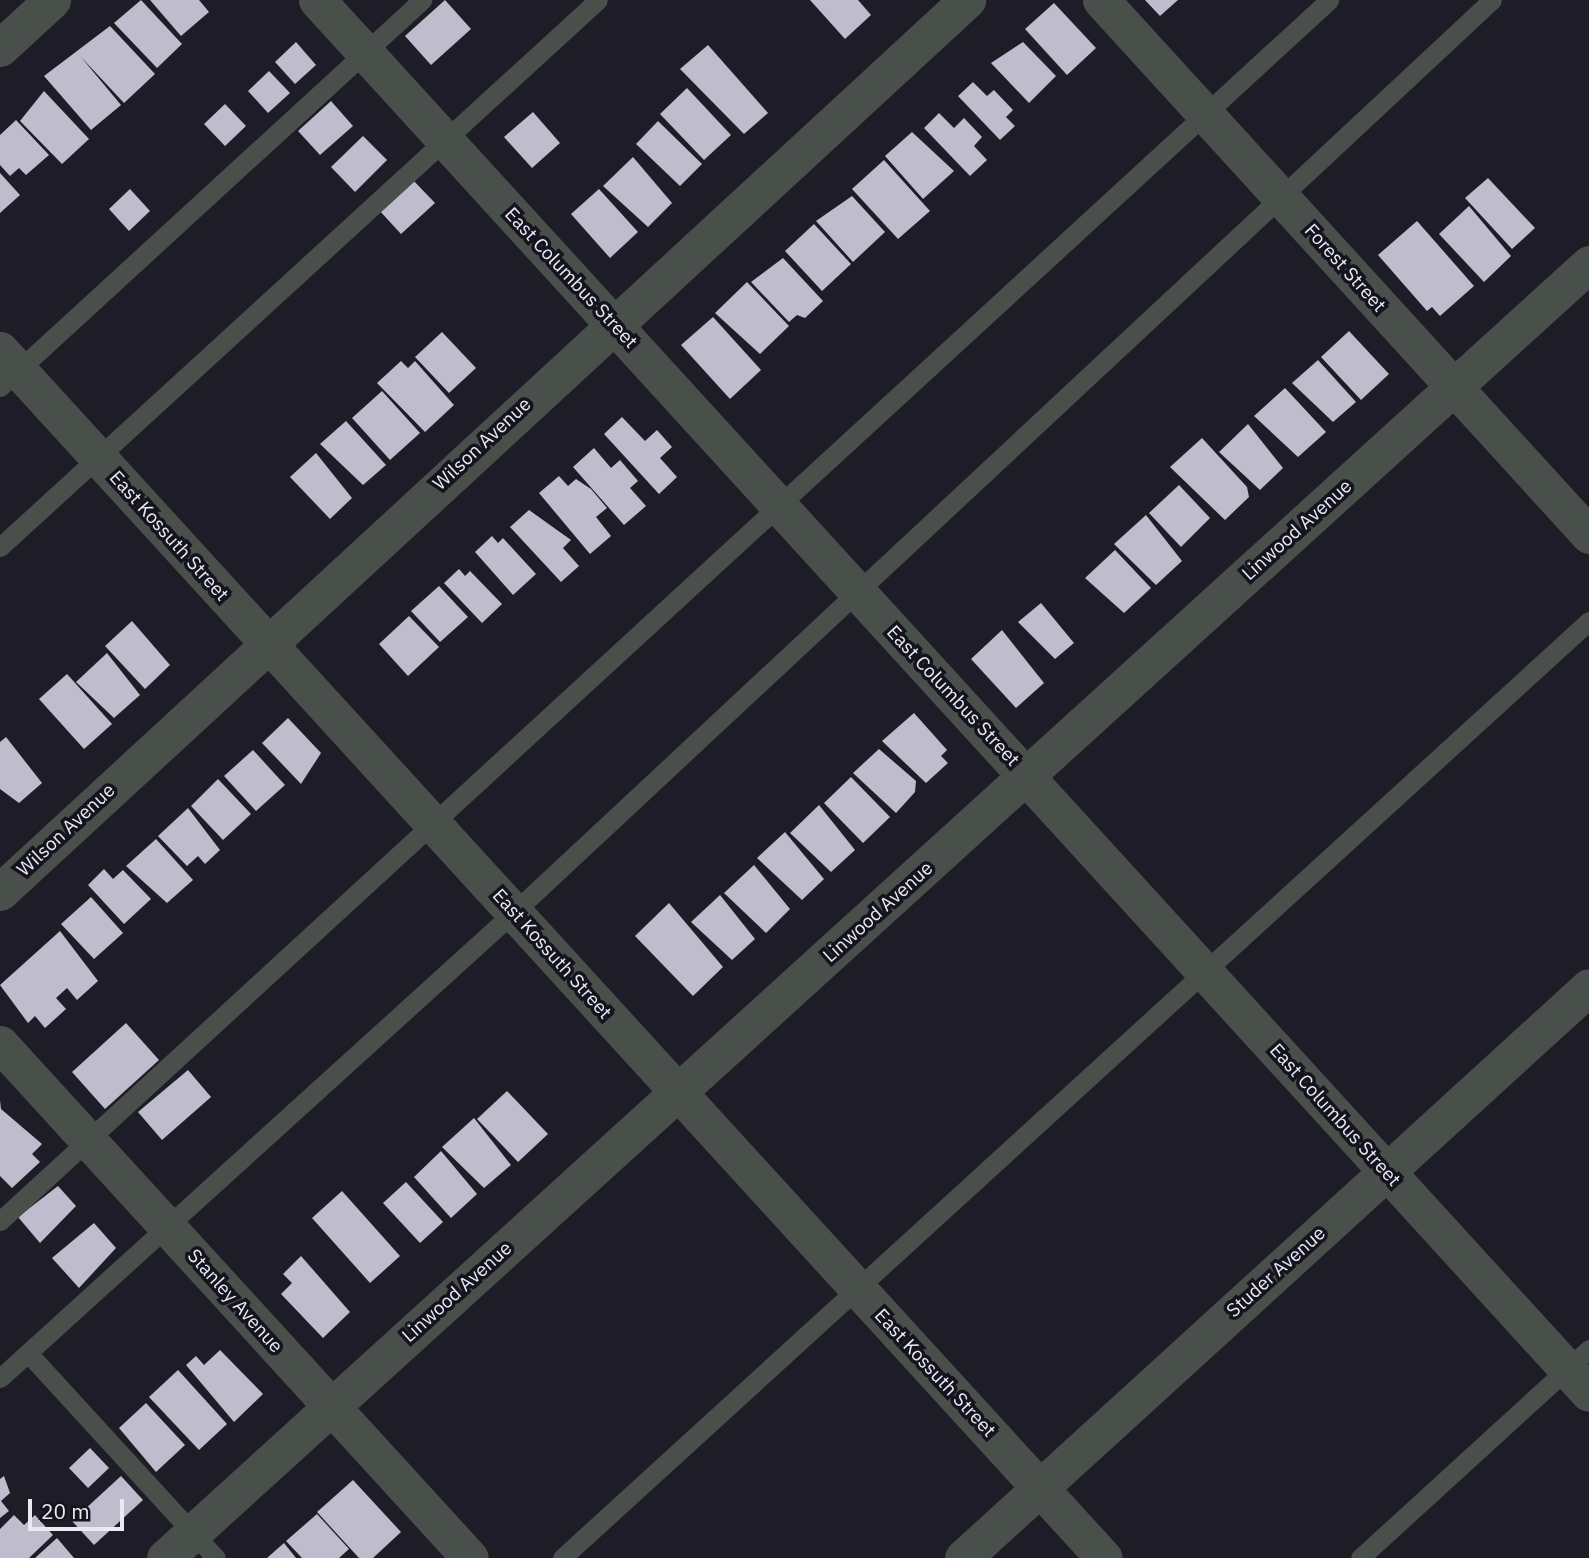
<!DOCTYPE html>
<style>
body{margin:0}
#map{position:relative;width:1589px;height:1558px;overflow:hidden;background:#1e1c27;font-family:"IBM Plex Sans",sans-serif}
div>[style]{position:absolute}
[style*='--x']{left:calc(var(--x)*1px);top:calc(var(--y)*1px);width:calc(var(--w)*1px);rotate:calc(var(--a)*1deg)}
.building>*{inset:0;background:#bfbdcd}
.lane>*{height:19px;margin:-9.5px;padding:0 9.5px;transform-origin:9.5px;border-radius:9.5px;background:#494f4a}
.street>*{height:37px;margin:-18.5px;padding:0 18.5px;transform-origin:18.5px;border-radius:18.5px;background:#494f4a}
span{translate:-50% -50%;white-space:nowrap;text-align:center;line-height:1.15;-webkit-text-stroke:7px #14131e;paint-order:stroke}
.street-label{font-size:19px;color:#eaeaf2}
.scale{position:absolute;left:28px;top:1499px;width:96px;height:32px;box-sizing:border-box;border:4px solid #eaeaf2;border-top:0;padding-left:9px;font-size:21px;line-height:24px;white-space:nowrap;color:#eaeaf2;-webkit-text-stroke:5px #14131e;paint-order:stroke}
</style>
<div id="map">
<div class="building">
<div style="clip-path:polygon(141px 0,182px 44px,157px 68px,114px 23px)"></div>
<div style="clip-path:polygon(150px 0,199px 0,209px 12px,181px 36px)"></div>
<div style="clip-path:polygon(445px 0,471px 29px,431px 65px,405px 36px)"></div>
<div style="clip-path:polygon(810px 0,858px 0,871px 15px,845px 39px)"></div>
<div style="clip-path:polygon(1145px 0,1178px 0,1160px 16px)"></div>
<div style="clip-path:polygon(1054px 3px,1096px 48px,1067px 75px,1025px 29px)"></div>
<div style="clip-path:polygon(110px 26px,155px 74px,124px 103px,81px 57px,121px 105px,91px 130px,44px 76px)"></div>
<div style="clip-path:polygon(296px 42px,316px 65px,295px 84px,275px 62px)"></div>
<div style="clip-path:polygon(1023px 42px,1056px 76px,1029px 103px,991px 63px)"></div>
<div style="clip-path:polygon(708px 45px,768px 113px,744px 134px,680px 69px)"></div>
<div style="clip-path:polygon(269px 71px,290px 93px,268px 113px,248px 91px)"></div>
<div style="clip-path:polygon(973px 82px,987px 96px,994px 90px,1013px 110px,1006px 117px,1015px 126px,1000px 140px,958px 96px)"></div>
<div style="clip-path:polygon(687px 88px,731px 135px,704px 160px,660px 114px)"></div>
<div style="clip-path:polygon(44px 91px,89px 139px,62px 164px,20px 121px)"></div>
<div style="clip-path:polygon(331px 101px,353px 126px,320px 155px,298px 131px)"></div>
<div style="clip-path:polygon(225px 104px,246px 126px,225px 146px,204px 124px)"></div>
<div style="clip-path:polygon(533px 112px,560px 143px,532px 168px,504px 137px)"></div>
<div style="clip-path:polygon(939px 113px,954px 128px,964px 118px,982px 137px,974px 146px,987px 160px,970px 176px,924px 128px)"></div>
<div style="clip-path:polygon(16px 120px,49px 155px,26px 175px,19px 168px,10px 176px,0 165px,0 135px)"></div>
<div style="clip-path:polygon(658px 121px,702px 164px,680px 186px,636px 144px)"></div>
<div style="clip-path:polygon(912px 132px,954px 171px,923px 199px,885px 156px)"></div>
<div style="clip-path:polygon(363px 136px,387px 160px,355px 192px,331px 167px)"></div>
<div style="clip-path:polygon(633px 157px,672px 203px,648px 227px,603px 186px)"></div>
<div style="clip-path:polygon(884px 160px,930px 211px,898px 239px,852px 189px)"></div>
<div style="clip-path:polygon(0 173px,20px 195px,0 213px)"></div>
<div style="clip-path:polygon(411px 178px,435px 203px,401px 234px,378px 209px)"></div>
<div style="clip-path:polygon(1488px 178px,1535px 228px,1512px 249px,1465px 198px)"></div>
<div style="clip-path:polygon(130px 189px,150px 211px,129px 231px,109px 209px)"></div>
<div style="clip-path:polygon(599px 189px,638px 232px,610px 258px,571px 214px)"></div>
<div style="clip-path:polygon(852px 196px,885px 232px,853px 262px,816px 221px)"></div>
<div style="clip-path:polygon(1469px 206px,1511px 256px,1484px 282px,1439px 234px)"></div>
<div style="clip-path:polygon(1417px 221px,1474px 286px,1440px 316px,1432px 307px,1427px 311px,1378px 255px)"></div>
<div style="clip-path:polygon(814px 224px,851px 264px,822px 291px,785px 251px)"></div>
<div style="clip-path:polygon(783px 258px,823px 301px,805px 318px,797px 315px,789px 322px,751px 282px)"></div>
<div style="clip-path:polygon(747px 282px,789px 326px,760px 354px,715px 313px)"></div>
<div style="clip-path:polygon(713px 317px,761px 370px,730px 399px,681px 345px)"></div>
<div style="clip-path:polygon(1349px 331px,1389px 374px,1361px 400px,1321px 357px)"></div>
<div style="clip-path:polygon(442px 332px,476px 368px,449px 393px,415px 357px)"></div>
<div style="clip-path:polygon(1318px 360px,1356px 402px,1333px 422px,1292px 383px)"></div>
<div style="clip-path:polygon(401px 361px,408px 368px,415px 361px,454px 405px,425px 432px,377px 383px)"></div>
<div style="clip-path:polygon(1285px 388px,1326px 432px,1298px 457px,1254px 416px)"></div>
<div style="clip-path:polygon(382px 391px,420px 433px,390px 460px,352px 418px)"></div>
<div style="clip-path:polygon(622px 417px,645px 441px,657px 430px,672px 447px,660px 458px,677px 477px,659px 494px,604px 434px)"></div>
<div style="clip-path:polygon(346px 421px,386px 465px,363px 485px,320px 444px)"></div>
<div style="clip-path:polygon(1248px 424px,1283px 468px,1260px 490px,1219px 452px)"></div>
<div style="clip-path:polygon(1202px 438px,1247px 487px,1249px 497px,1225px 520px,1170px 467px)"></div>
<div style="clip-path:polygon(594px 448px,611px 468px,620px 460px,638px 481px,630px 488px,646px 506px,624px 525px,573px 467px)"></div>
<div style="clip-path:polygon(316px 453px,352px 498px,330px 519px,290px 477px)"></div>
<div style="clip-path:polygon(559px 476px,568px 486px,576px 479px,591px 489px,607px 508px,596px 517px,611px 536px,590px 554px,539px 493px)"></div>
<div style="clip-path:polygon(1179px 485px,1210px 518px,1181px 547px,1149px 513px)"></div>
<div style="clip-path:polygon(529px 510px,571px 540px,563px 548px,579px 566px,561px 582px,510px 527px)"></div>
<div style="clip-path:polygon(1146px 515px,1182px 561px,1156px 585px,1114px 544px)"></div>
<div style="clip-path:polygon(492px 536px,498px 543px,503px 538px,536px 574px,513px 595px,475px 552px)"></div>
<div style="clip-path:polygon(1115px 550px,1151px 588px,1124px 613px,1085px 578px)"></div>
<div style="clip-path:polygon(459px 569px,465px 576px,470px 571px,502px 604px,482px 623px,444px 583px)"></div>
<div style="clip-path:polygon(439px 586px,468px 617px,440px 642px,411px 611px)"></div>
<div style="clip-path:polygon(1041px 603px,1074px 643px,1055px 659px,1018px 622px)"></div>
<div style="clip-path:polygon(409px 616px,439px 647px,408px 676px,379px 644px)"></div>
<div style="clip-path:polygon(132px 621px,170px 665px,145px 689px,105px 646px)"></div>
<div style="clip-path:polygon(1002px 630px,1044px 683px,1016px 708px,971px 659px)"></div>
<div style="clip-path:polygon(107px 653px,140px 695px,114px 718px,76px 682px)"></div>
<div style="clip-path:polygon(67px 674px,112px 724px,84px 749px,39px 699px)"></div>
<div style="clip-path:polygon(914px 713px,947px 750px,941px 756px,948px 763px,926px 783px,882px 741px)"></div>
<div style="clip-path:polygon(288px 718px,321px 753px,301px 784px,262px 743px)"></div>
<div style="clip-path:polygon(6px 737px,42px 783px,19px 803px,0 789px,0 742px)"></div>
<div style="clip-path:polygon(879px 749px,916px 781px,915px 792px,896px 813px,853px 773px)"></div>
<div style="clip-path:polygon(253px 750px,285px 785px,256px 811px,224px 776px)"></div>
<div style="clip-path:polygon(851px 777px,890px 817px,863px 843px,824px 803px)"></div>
<div style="clip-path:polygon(218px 779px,251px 814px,223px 840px,191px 806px)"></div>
<div style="clip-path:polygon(819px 805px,855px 850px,831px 872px,790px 833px)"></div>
<div style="clip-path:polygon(188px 808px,220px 850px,205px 864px,198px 856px,187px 866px,158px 836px)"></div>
<div style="clip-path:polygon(785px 832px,824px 879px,802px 900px,757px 858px)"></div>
<div style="clip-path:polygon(156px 839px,193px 880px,167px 903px,126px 866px)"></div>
<div style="clip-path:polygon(754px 865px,790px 909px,766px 933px,724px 893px)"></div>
<div style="clip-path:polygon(104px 869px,113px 879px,123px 870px,151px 899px,124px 924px,88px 885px)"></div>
<div style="clip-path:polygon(720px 895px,755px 939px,732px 960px,691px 922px)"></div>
<div style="clip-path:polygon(91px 897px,123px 933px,94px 959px,61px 924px)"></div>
<div style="clip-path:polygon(669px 903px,723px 967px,693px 996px,635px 936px)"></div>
<div style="clip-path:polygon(60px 931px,98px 981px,77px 1000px,67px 988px,56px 998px,66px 1009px,45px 1028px,35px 1016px,28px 1023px,0 985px)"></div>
<div style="clip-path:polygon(126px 1023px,159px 1060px,105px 1109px,72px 1072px)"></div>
<div style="clip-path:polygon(188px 1070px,211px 1097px,162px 1140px,138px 1112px)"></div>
<div style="clip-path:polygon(507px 1091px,548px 1134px,518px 1162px,477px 1119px)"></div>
<div style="clip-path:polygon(0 1100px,1px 1109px,42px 1144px,32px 1154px,40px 1162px,12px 1188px,0 1176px)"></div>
<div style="clip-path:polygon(474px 1118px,511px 1165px,484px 1188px,442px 1147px)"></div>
<div style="clip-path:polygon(441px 1151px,477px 1194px,451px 1218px,414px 1177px)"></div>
<div style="clip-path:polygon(406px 1182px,443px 1222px,420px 1243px,383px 1203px)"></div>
<div style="clip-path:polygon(58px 1186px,76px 1206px,40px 1243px,18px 1217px)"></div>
<div style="clip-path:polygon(342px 1191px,400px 1256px,370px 1283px,312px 1218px)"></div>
<div style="clip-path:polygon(94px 1223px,116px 1248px,79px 1288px,52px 1258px)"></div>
<div style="clip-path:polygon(301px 1256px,350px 1312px,323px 1338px,281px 1294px,292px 1283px,283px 1274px)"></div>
<div style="clip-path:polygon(220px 1350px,263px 1394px,234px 1422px,186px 1365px,196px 1356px,204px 1365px)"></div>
<div style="clip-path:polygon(178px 1370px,227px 1424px,199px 1450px,149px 1397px)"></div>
<div style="clip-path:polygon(146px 1403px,185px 1445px,156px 1472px,119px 1428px)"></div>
<div style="clip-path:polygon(90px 1448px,109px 1468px,88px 1488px,69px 1468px)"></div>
<div style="clip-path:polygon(4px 1476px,10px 1493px,1px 1501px,9px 1511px,0 1518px,0 1479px)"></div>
<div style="clip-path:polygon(121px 1476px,143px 1500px,94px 1545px,72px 1521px)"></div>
<div style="clip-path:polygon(353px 1480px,401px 1532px,373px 1558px,359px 1558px,317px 1512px)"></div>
<div style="clip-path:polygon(317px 1514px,349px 1549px,339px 1558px,302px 1558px,286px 1541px)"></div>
<div style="clip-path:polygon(14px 1515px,24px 1525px,35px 1515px,53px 1535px,29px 1558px,0 1558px,0 1529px)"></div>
<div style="clip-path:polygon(57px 1538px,74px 1558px,35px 1558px)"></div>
<div style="clip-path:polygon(284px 1543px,296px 1558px,267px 1558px)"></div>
</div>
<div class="lane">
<div style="--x:0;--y:387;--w:573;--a:-42.52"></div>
<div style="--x:0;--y:547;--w:810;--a:-42.45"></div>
<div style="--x:0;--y:1221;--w:1805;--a:-42.57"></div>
<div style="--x:28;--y:1353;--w:278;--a:47.5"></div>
<div style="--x:0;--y:1378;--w:694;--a:-42.2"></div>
<div style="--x:514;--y:912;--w:1337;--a:-43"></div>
<div style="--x:562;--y:1558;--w:1390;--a:-42.38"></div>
<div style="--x:1360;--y:1558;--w:310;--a:-42.4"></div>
</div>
<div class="street">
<div style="--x:317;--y:0;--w:1886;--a:47.6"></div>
<div style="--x:1101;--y:0;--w:724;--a:47.63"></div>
<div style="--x:0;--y:48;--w:71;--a:-42.7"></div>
<div style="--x:0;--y:350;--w:1636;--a:47.58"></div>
<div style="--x:0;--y:892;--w:1316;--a:-42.69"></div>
<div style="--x:0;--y:1044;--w:696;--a:47.56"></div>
<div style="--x:165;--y:1558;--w:1924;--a:-42.26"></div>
<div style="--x:963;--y:1558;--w:847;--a:-42.37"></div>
</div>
<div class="street-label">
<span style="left:1345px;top:268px;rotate:48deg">Forest Street</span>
<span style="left:571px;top:278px;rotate:47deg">East Columbus Street</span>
<span style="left:482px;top:444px;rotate:-43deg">Wilson Avenue</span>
<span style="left:1297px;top:530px;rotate:-42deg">Linwood Avenue</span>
<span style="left:169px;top:536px;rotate:48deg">East Kossuth Street</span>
<span style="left:953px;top:696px;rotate:47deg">East Columbus Street</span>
<span style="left:66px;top:830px;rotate:-43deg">Wilson Avenue</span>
<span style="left:878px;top:912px;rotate:-42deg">Linwood Avenue</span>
<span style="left:552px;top:954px;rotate:48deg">East Kossuth Street</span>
<span style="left:1335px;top:1115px;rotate:48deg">East Columbus Street</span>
<span style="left:1276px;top:1272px;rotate:-42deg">Studer Avenue</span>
<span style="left:457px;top:1292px;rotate:-42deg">Linwood Avenue</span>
<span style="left:235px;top:1301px;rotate:48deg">Stanley Avenue</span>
<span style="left:935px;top:1373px;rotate:47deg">East Kossuth Street</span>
</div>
<div class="scale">20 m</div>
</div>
